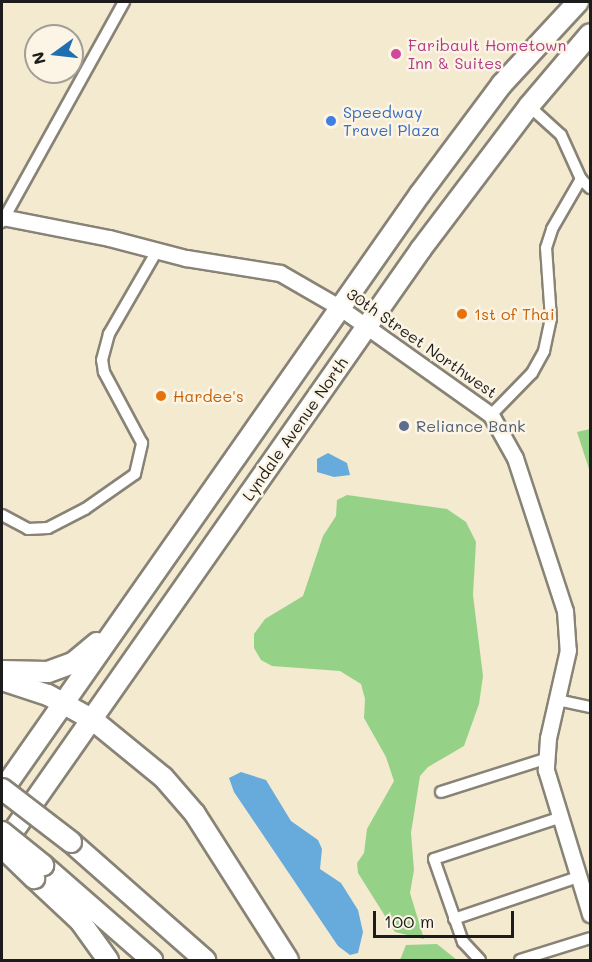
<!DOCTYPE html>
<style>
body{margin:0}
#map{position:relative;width:592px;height:962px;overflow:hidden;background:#f3ead0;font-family:Mali,sans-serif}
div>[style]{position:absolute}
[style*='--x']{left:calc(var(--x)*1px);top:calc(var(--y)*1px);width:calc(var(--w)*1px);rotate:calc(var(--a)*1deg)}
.green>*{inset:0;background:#95d287}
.water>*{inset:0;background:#67aadc}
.roads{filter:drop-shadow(2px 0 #888376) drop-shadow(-2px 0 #888376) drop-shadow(0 2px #888376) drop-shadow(0 -2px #888376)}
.street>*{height:10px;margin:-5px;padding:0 5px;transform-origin:5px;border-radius:5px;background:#fff}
.secondary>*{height:15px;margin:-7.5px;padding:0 7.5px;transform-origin:7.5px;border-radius:7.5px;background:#fff}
.highway>*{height:20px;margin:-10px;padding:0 10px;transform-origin:10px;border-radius:10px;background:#fff}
.bridges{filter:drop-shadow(2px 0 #888376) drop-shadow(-2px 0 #888376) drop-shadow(0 2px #888376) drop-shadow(0 -2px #888376)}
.highway-bridge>*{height:20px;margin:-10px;padding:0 10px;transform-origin:10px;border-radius:10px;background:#fff}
.dots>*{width:16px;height:16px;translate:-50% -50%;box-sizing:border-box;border:3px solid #fcf5e5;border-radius:50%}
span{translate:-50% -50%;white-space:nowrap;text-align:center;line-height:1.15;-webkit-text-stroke:5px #fcf5e5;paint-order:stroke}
.hotel-label{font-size:16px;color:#b23c85}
.left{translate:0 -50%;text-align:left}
.shop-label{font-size:16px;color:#366cbe}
.food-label{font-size:16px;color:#c56008}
.street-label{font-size:16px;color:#1c1c1c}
.service-label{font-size:16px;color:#4e5e75}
.frame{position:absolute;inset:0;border:3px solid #1c1c1c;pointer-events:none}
.north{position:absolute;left:24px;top:24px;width:60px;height:60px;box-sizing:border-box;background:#fcf5e5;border:2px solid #a29e95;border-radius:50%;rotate:255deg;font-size:16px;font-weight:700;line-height:24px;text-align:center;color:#1c1c1c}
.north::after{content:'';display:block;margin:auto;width:21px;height:27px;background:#1f6fb2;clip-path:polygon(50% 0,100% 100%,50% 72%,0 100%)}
.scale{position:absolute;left:373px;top:911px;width:141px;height:27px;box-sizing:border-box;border:3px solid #1c1c1c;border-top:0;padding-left:8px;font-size:18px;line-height:21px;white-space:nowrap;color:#1c1c1c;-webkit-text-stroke:4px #fcf5e5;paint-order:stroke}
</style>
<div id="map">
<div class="green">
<div style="clip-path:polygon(590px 429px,590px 472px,577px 432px)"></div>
<div style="clip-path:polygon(347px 495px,447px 509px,466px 522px,476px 542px,473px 595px,483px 676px,479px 704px,464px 746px,428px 767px,420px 776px,411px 833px,414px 870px,410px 893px,424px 939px,395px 932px,358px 873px,357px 863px,364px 853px,367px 829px,394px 781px,386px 757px,364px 718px,365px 699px,361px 684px,340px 671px,272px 666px,261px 660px,254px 648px,254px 634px,265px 619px,303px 596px,323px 536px,336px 516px,337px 500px)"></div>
<div style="clip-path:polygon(437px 944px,457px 960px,400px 960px,406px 945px)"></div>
</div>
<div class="water">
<div style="clip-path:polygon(328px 453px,347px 463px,350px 475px,334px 477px,317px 472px,317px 459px)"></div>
<div style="clip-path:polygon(241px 772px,266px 780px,291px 821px,318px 840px,322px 849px,320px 869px,341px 883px,358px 910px,363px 932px,358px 953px,350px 955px,338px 946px,234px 792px,229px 778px)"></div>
</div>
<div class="roads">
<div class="street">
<div style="--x:529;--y:106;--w:43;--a:42.2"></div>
<div style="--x:561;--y:135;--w:48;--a:65.6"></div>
<div style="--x:581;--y:179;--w:13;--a:45"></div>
<div style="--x:2;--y:222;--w:252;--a:-61"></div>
<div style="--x:491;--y:415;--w:59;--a:-45.7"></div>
<div style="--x:532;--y:373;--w:25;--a:-61"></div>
<div style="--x:544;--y:351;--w:33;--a:-78"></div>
<div style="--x:551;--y:319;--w:71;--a:-94"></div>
<div style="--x:546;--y:248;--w:20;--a:-72"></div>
<div style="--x:552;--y:229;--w:58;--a:-59.9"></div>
<div style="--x:2;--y:515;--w:30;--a:28"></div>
<div style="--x:28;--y:529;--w:20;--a:-3"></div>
<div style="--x:48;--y:528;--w:42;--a:-27.2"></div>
<div style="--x:85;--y:509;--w:61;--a:-35"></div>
<div style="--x:135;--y:474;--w:32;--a:-77"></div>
<div style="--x:142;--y:443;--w:81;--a:-118.2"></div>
<div style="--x:104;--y:372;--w:12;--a:-99"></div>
<div style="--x:102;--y:360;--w:27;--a:-75"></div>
<div style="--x:109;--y:334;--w:96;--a:-60"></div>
<div style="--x:557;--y:700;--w:34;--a:12"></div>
<div style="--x:441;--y:792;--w:109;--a:-17.6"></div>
<div style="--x:454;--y:919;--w:131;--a:-18.7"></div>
<div style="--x:480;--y:960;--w:25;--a:-133"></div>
<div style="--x:463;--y:942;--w:88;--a:-109.3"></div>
<div style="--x:434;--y:859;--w:132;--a:-18.2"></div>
<div style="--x:520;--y:960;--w:73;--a:-17.4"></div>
</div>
<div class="secondary">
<div style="--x:2;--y:217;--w:109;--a:11.1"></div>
<div style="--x:109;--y:238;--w:80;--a:14.6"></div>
<div style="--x:186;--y:258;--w:95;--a:9.1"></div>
<div style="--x:280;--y:273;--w:68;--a:30"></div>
<div style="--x:339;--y:307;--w:186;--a:35.4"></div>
<div style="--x:491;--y:415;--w:49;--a:60.8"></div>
<div style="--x:515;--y:458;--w:161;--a:71.9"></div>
<div style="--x:565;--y:611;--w:39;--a:86"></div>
<div style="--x:568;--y:650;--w:90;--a:102.8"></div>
<div style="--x:548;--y:738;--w:32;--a:94"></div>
<div style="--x:546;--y:770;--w:151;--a:73"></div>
</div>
<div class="highway">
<div style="--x:2;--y:671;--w:46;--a:1.2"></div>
<div style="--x:48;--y:672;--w:27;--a:-20"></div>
<div style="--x:73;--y:663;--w:31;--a:-40"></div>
<div style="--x:2;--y:680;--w:48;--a:18.1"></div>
<div style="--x:48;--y:695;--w:51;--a:29.1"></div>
<div style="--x:93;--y:720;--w:90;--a:39.2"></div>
<div style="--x:163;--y:777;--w:49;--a:49.1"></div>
<div style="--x:195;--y:814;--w:173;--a:57.5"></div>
<div style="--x:2;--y:791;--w:729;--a:-55"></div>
<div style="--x:420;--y:194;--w:137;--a:-53.3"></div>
<div style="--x:502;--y:84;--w:112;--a:-47.2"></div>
<div style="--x:12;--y:833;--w:713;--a:-54.99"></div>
<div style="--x:421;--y:249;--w:179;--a:-52.9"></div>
<div style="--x:529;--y:106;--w:94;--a:-49.7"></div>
<div style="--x:71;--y:842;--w:179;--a:41.4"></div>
<div style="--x:43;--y:865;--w:145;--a:41.1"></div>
<div style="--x:34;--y:878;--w:63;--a:43.1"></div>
<div style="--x:80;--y:921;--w:48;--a:54.3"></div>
</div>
</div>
<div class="bridges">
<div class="highway-bridge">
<div style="--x:2;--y:789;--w:87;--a:37.5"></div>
<div style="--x:2;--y:832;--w:53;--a:38.8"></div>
<div style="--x:2;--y:847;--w:45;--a:44.1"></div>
</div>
</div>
<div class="dots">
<div style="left:396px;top:54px;background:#d1479c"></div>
<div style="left:331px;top:121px;background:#3f7fe0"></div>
<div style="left:462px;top:314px;background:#e8710a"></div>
<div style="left:161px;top:396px;background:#e8710a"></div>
<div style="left:404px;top:426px;background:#5c6f8a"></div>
</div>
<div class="hotel-label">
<span class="left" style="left:408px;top:54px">Faribault Hometown<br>Inn &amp; Suites</span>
</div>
<div class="shop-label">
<span class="left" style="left:343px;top:121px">Speedway<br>Travel Plaza</span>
</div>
<div class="food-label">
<span class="left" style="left:474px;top:314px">1st of Thai</span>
<span class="left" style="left:173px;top:396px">Hardee's</span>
</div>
<div class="street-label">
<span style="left:422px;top:343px;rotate:35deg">30th Street Northwest</span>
<span style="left:295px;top:429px;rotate:-55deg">Lyndale Avenue North</span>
</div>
<div class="service-label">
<span class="left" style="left:416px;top:426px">Reliance Bank</span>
</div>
<div class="frame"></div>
<div class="north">N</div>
<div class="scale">100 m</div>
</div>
